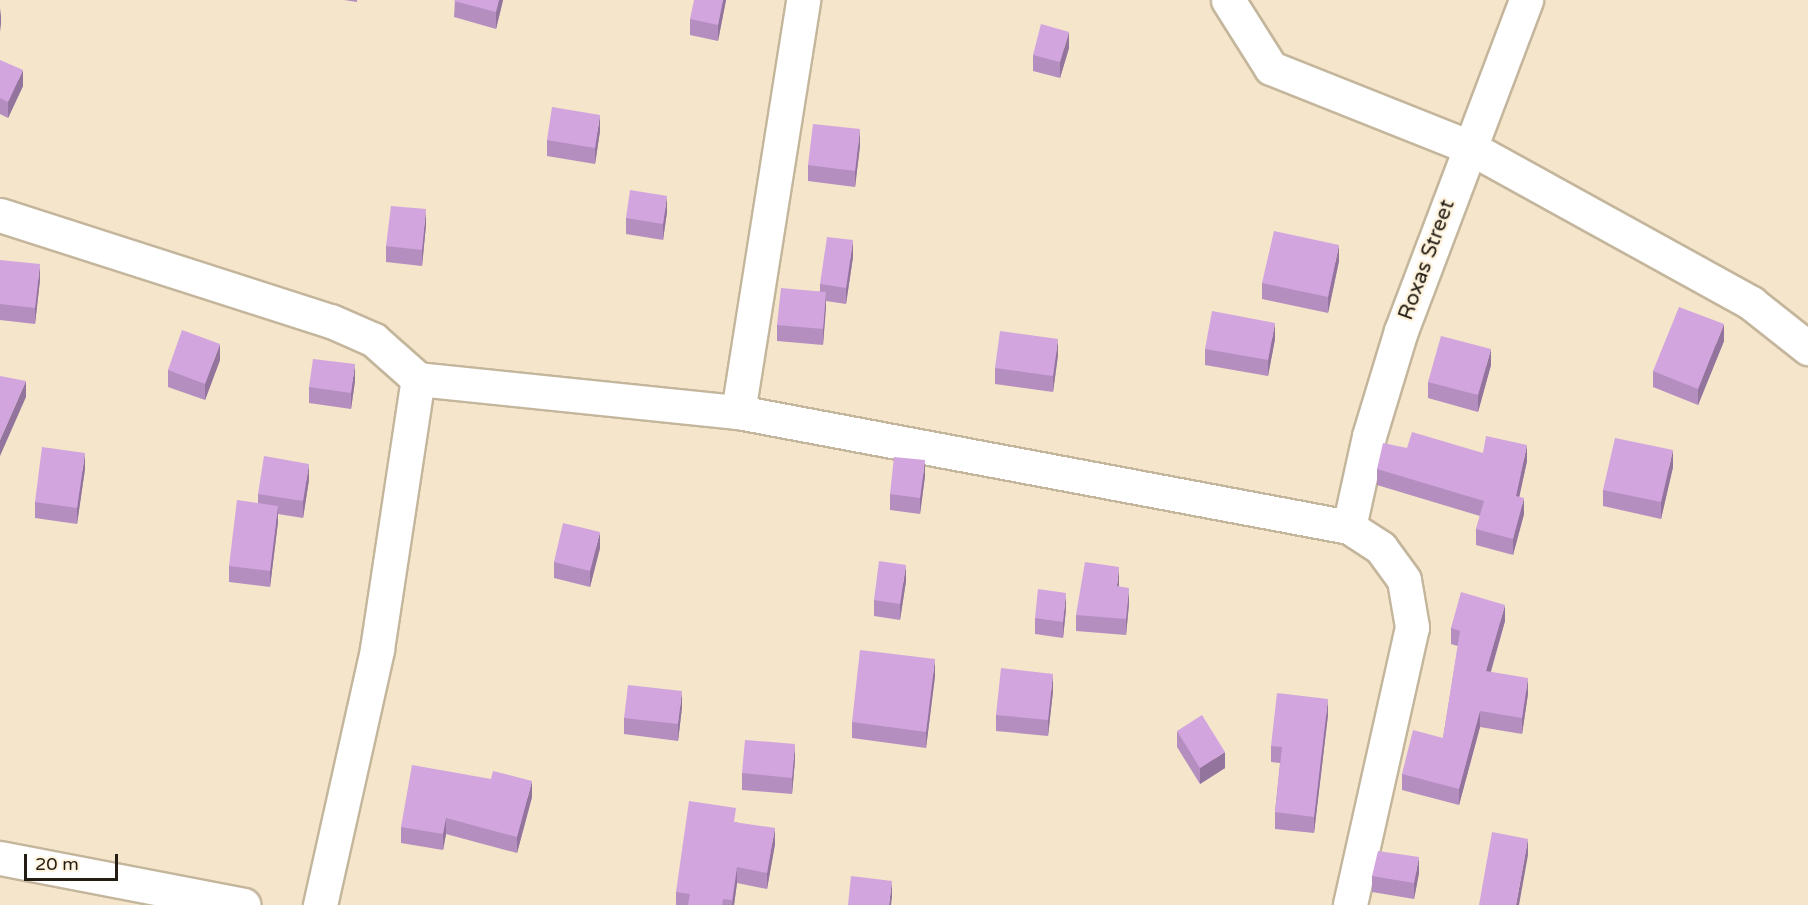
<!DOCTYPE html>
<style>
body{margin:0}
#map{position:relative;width:1808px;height:905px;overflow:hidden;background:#f4e5cb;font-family:"Varela Round",sans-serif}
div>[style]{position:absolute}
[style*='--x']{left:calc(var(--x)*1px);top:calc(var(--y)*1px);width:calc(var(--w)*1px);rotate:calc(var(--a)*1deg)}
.roads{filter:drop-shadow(2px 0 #c4b69c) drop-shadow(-2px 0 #c4b69c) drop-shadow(0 2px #c4b69c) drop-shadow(0 -2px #c4b69c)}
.minor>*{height:33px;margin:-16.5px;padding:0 16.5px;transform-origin:16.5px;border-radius:16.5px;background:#fff}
.wall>*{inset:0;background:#b58ec0}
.shaded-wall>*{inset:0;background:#93749c}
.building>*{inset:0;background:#d2a5df}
span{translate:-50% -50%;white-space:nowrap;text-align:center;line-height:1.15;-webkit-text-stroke:5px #fff3dd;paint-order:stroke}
.street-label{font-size:21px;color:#231d14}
.scale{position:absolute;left:24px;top:854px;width:94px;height:27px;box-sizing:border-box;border:3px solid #231d14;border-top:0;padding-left:8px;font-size:18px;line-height:21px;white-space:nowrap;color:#231d14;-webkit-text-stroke:4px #fff3dd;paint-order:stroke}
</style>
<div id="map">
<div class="roads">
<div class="minor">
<div style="--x:1228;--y:0;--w:80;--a:57.7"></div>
<div style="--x:1271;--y:68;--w:211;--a:21.7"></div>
<div style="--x:1467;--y:146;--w:325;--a:28.9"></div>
<div style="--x:1751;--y:303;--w:73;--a:38.3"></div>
<div style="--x:0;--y:215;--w:348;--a:17.8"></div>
<div style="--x:331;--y:321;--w:47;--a:23.8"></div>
<div style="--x:374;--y:340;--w:59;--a:41.6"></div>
<div style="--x:418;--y:379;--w:322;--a:5.9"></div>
<div style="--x:738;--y:412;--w:622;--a:10.66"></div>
<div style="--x:1349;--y:527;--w:38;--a:33"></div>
<div style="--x:1381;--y:548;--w:39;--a:54"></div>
<div style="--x:1404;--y:580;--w:48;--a:80.3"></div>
<div style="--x:1412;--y:627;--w:285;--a:102.6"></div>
<div style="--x:738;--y:412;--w:417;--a:-81"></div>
<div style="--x:1349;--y:527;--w:93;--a:-77.6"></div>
<div style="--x:1369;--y:436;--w:110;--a:-73.1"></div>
<div style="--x:1401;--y:331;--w:354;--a:-69.3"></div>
<div style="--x:0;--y:858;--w:248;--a:10.9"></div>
<div style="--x:320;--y:905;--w:262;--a:-77.4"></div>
<div style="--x:377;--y:649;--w:273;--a:-81.4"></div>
</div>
</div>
<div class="wall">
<div style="clip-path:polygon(344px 0,357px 0,357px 2px)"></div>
<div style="clip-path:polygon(455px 0,503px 0,496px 29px,454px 17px)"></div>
<div style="clip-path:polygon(726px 0,718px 41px,690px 35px,690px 19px)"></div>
<div style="clip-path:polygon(1069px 48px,1060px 78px,1033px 71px,1033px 55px)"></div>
<div style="clip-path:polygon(0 60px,23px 86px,8px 118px,0 114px)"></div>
<div style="clip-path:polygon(600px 131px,595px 164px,547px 156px,547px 140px)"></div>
<div style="clip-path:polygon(860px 146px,855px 187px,808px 181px,808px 165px)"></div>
<div style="clip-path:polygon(667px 212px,663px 240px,626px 234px,626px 218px)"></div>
<div style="clip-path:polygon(426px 225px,422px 266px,386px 262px,386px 246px)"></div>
<div style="clip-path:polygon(853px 257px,846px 304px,826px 301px,823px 345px,777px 341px,777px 325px,820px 291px,820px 284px)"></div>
<div style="clip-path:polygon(0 260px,40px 280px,35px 324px,0 320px)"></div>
<div style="clip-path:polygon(1339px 261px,1328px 313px,1262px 299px,1262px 283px)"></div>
<div style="clip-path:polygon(1275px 339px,1268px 376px,1205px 365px,1205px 349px)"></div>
<div style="clip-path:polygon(1724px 341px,1698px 405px,1653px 387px,1653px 371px)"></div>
<div style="clip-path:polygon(1058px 355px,1053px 392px,995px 384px,995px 368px)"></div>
<div style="clip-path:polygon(220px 360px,205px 400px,168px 387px,168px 370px)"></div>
<div style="clip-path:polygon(1491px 365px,1478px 412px,1428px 398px,1428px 382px)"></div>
<div style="clip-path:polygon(355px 381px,351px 409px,309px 403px,309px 387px)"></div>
<div style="clip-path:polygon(1407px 448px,1527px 461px,1519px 497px,1524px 514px,1513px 555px,1476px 545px,1476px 529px,1480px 516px,1377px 485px,1377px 469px)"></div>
<div style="clip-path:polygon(1673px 467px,1661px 519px,1603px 506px,1603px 490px)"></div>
<div style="clip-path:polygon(85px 469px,77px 524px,35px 518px,35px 502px)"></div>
<div style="clip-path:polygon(925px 476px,920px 514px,890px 510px,890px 494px)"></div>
<div style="clip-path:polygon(309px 480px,303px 518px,278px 514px,278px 522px,270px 587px,229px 582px,229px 566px,258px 503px,258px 494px)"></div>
<div style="clip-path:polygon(600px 548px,590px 587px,554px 578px,554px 562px)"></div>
<div style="clip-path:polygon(906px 581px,900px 620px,874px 616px,874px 600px)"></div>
<div style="clip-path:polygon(1119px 583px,1119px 587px,1129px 604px,1126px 635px,1076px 631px,1076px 615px)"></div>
<div style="clip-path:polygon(1066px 609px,1063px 638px,1035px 634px,1035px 618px)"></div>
<div style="clip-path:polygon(1505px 621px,1491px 672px,1528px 694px,1522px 734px,1480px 727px,1459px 805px,1402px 790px,1402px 774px,1443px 738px,1458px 646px,1451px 644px,1451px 628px)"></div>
<div style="clip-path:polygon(935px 676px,926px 748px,852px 738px,852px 722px)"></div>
<div style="clip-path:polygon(1053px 691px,1048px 736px,996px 731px,996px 715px)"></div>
<div style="clip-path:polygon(682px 707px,678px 741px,624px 734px,624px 718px)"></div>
<div style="clip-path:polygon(1328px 715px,1314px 833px,1275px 829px,1275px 812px,1280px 763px,1271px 762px,1271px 746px)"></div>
<div style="clip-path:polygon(1177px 731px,1225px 768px,1200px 784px,1177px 747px)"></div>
<div style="clip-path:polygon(795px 760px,792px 794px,742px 790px,742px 773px)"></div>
<div style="clip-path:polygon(532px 797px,517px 853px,446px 834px,443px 850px,401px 843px,401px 827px)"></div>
<div style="clip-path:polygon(736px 822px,775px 844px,767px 889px,737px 883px,734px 905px,676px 905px,676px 892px)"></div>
<div style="clip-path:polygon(1419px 873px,1414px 899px,1372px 892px,1372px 876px)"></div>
</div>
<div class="shaded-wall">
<div style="clip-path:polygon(499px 0,503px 0,496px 29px,496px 12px)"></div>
<div style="clip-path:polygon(723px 0,726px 0,718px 41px,718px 25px)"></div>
<div style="clip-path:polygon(1px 8px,1px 24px,0 32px,0 16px)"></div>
<div style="clip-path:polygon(1069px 32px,1069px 48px,1060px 78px,1060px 62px)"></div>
<div style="clip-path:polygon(23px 70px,23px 86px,8px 118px,8px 102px)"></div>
<div style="clip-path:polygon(600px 115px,600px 131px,595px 164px,595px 148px)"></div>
<div style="clip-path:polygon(860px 129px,860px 146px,855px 187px,855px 171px)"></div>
<div style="clip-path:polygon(667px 196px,667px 212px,663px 240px,663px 224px)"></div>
<div style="clip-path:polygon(426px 209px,426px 225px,422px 266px,422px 250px)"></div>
<div style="clip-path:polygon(853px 240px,853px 257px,846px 304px,846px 288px)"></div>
<div style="clip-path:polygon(1339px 245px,1339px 261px,1328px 313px,1328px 297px)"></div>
<div style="clip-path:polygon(40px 264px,40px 280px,35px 324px,35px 308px)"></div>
<div style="clip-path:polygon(826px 292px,826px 308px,823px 345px,823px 329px)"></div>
<div style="clip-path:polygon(1275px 323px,1275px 339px,1268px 376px,1268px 360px)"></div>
<div style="clip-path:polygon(1724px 324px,1724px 341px,1698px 405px,1698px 389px)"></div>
<div style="clip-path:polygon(1058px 339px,1058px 355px,1053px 392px,1053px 376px)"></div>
<div style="clip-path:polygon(220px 344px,220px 360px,205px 400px,205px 384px)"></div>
<div style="clip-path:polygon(1491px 349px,1491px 365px,1478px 412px,1478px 395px)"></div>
<div style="clip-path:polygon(355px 364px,355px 381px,351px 409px,351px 393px)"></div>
<div style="clip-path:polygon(26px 381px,26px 397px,0 456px,0 440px)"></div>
<div style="clip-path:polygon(1527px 445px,1527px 461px,1516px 512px,1516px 496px)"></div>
<div style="clip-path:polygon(1673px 450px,1673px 467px,1661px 519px,1661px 502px)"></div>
<div style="clip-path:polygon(85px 453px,85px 469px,77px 524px,77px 508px)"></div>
<div style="clip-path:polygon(925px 460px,925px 476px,920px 514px,920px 498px)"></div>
<div style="clip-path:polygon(309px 464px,309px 480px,303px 518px,303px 501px)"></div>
<div style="clip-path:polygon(1524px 498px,1524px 514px,1513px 555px,1513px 539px)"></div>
<div style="clip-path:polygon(278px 506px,278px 522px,270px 587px,270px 571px)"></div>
<div style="clip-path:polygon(600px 532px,600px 548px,590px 587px,590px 571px)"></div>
<div style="clip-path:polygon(906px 565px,906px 581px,900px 620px,900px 604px)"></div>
<div style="clip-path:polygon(1119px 567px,1119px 583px,1117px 603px,1117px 586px)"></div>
<div style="clip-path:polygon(1129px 588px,1129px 604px,1126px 635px,1126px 619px)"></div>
<div style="clip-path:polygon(1066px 593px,1066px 609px,1063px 638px,1063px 622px)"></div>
<div style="clip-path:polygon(1505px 605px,1505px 621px,1486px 687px,1486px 671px)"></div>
<div style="clip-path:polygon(935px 659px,935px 676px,926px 748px,926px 732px)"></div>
<div style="clip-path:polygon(1053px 674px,1053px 691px,1048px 736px,1048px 720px)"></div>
<div style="clip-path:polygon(1528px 678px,1528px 694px,1522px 734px,1522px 718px)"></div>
<div style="clip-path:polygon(682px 691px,682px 707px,678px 741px,678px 724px)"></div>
<div style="clip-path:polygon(1328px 699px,1328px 715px,1314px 833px,1314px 817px)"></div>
<div style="clip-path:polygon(1480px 711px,1480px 727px,1459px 805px,1459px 789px)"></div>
<div style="clip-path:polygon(795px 744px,795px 760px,792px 794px,792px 778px)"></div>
<div style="clip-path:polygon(1225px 752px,1225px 768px,1200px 784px,1200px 768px)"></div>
<div style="clip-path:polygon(532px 781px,532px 797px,517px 853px,517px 837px)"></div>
<div style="clip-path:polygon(446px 818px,446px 834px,443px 850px,443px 834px)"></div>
<div style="clip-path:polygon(775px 828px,775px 844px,767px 889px,767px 873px)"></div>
<div style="clip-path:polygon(1528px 839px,1528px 855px,1519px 905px,1516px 905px)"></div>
<div style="clip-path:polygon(1419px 857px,1419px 873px,1414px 899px,1414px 883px)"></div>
<div style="clip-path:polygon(737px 867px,737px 883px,734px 905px,732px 905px)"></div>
<div style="clip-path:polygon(892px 881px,892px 897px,891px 905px,889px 905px)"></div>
</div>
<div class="building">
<div style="clip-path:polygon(455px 0,499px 0,496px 12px,454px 1px)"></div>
<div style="clip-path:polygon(694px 0,723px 0,718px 25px,690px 19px)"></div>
<div style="clip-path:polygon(1041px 24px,1069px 32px,1060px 62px,1033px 55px)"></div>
<div style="clip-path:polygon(0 60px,23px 70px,8px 102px,0 98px)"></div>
<div style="clip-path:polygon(552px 107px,600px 115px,595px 148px,547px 140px)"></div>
<div style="clip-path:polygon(813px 124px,860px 129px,855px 171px,808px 165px)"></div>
<div style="clip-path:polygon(630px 190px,667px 196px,663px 224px,626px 218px)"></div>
<div style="clip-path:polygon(391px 206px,426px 209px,422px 250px,386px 246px)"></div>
<div style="clip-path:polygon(1274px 231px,1339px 245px,1328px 297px,1262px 283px)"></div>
<div style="clip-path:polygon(827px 237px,853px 240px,846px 288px,820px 284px)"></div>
<div style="clip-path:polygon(0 260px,40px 264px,35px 308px,0 304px)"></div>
<div style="clip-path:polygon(781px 288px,826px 292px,823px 329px,777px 325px)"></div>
<div style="clip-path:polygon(1679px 307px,1724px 324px,1698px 389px,1653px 371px)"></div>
<div style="clip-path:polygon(1212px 311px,1275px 323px,1268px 360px,1205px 349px)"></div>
<div style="clip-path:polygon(182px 330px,220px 344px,205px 384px,168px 370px)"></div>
<div style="clip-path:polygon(1000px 331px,1058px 339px,1053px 376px,995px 368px)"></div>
<div style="clip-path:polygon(1441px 336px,1491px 349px,1478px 395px,1428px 382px)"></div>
<div style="clip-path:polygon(313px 359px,355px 364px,351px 393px,309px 387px)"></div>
<div style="clip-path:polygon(0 376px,26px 381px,0 440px)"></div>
<div style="clip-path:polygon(1412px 432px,1483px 453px,1486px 436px,1527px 445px,1516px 496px,1524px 498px,1513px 539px,1476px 529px,1484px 501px,1377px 469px,1383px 443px,1407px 448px)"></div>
<div style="clip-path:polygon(1615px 438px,1673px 450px,1661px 502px,1603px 490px)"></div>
<div style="clip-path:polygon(42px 447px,85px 453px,77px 508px,35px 502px)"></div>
<div style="clip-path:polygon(264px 456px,309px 464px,303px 501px,258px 494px)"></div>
<div style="clip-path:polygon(894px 457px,925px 460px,920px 498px,890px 494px)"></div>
<div style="clip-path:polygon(237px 500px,278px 506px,270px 571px,229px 566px)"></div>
<div style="clip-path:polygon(563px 523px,600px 532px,590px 571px,554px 562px)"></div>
<div style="clip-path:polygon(879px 561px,906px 565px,900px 604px,874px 600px)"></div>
<div style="clip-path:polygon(1085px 562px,1119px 567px,1117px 586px,1129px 588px,1126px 619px,1076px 615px)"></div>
<div style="clip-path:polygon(1038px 589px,1066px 593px,1063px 622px,1035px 618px)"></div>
<div style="clip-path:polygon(1461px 592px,1505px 605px,1486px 671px,1528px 678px,1522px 718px,1480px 711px,1459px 789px,1402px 774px,1413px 730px,1443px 738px,1460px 631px,1451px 628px)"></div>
<div style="clip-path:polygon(860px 650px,935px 659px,926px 732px,852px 722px)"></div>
<div style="clip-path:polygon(1001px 668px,1053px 674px,1048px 720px,996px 715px)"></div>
<div style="clip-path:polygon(628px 685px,682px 691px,678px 724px,624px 718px)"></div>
<div style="clip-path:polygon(1277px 693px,1328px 699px,1314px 817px,1275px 812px,1282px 747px,1271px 746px)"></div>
<div style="clip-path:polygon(1202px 715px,1225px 752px,1200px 768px,1177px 731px)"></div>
<div style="clip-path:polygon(745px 740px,795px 744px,792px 778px,742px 773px)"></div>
<div style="clip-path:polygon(412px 765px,491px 779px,493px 771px,532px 781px,517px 837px,446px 818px,443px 834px,401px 827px)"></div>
<div style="clip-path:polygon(689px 801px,736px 808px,734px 822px,775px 828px,767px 873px,737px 867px,732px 900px,723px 899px,722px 905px,688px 905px,690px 894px,676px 892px)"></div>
<div style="clip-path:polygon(1492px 832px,1528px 839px,1516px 905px,1479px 905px)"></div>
<div style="clip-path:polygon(1378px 851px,1419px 857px,1414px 883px,1372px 876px)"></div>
<div style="clip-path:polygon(851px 876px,892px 881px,889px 905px,848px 905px)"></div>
</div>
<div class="street-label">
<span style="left:1427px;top:260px;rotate:-70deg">Roxas Street</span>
</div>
<div class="scale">20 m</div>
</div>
